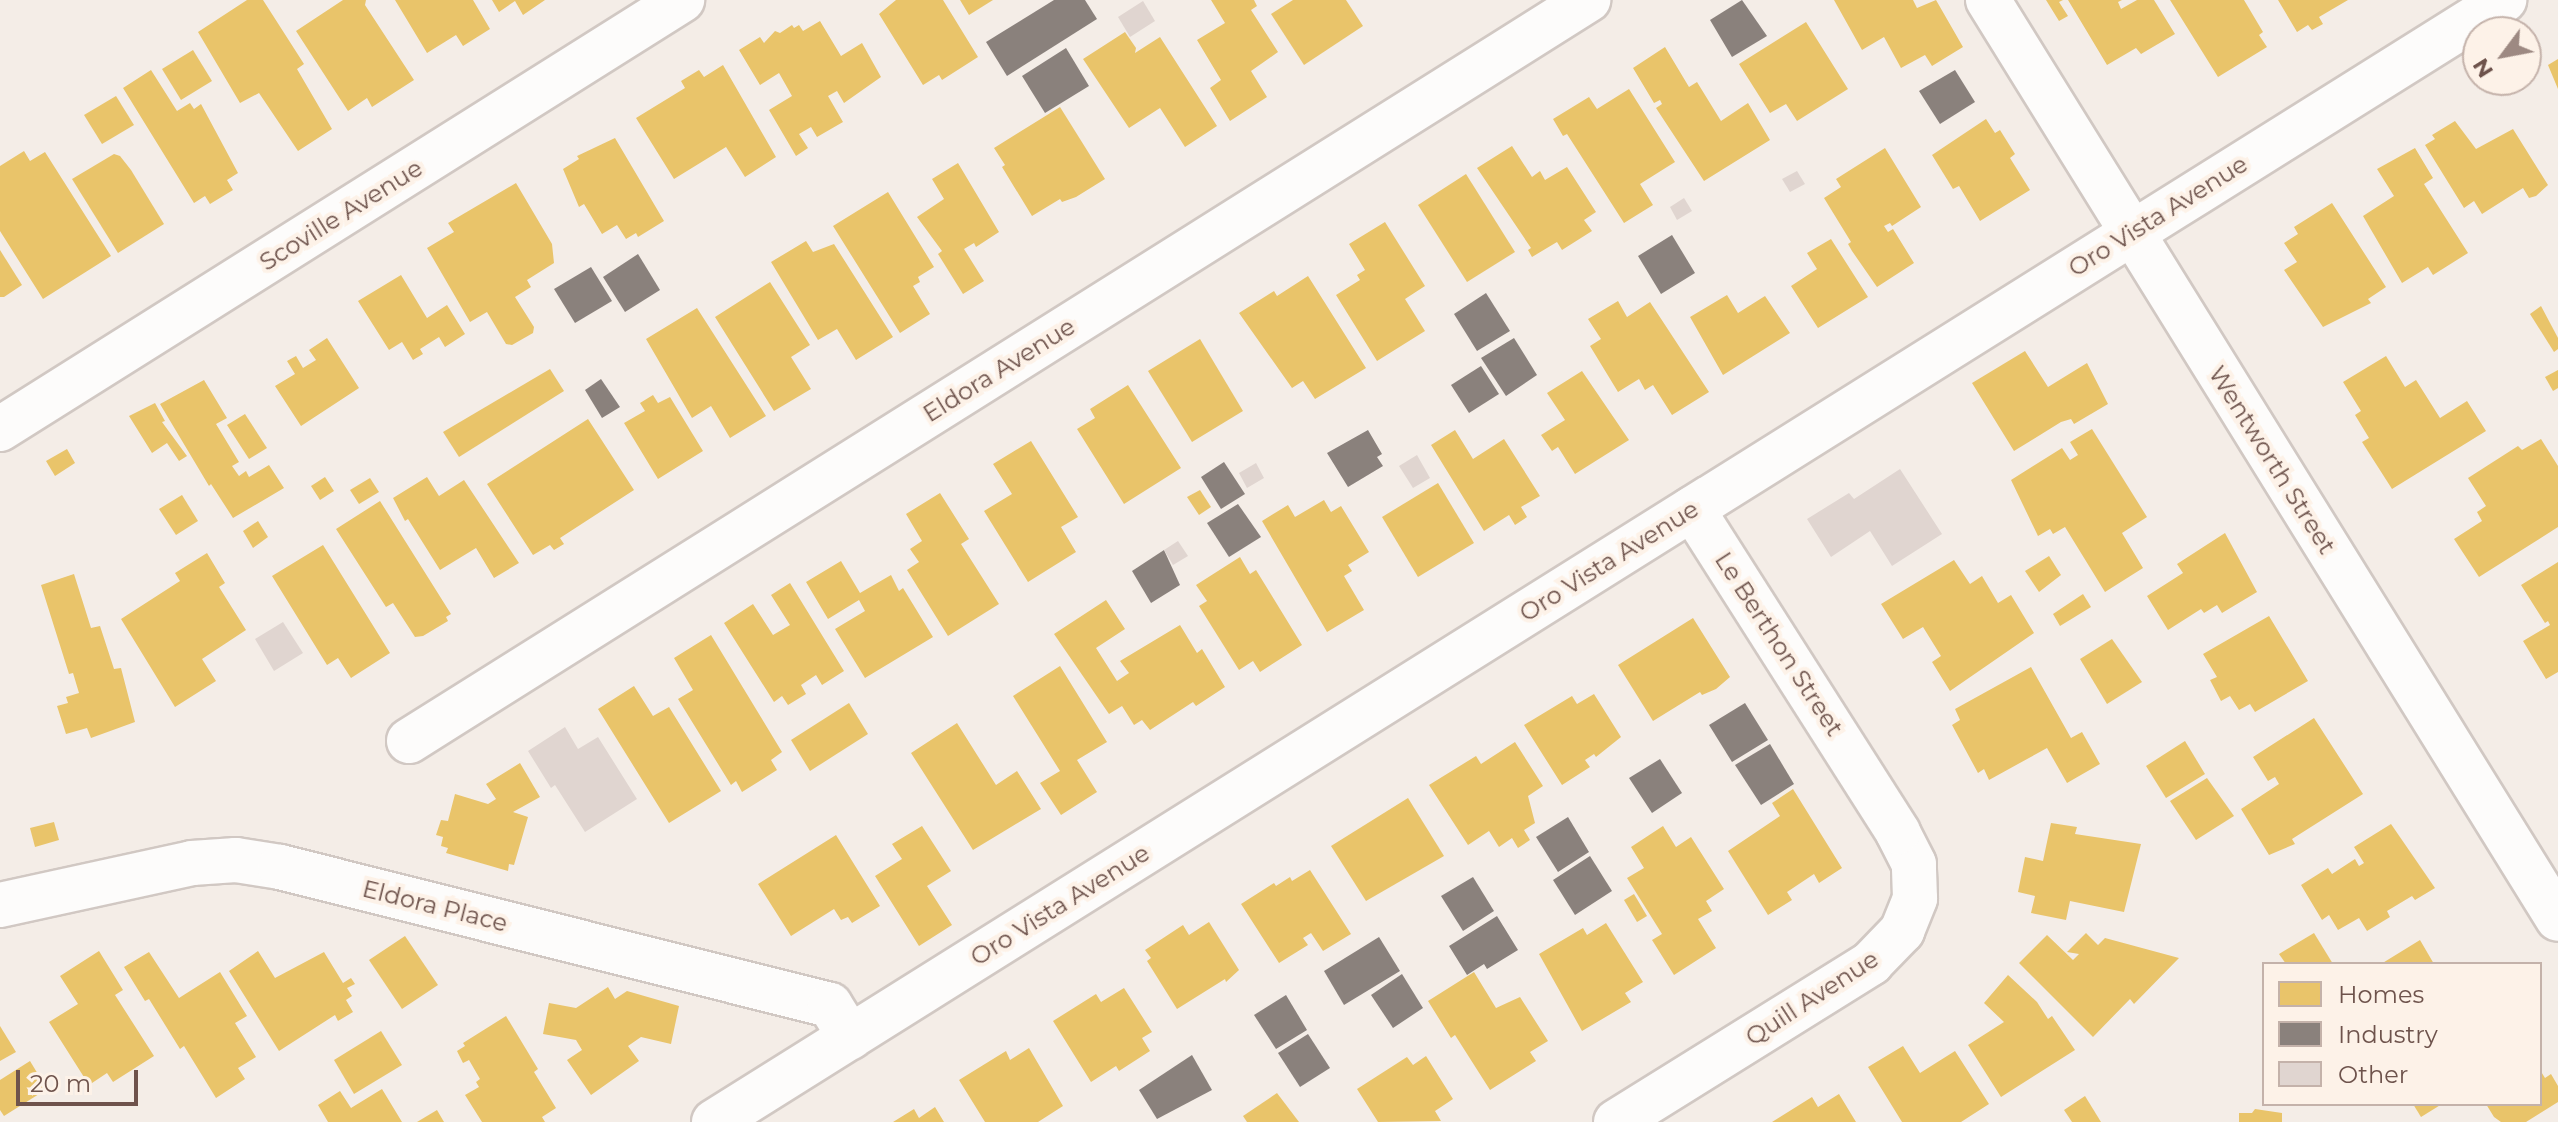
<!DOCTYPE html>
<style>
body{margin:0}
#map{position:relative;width:2558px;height:1122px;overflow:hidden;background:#f4ede7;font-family:Montserrat,sans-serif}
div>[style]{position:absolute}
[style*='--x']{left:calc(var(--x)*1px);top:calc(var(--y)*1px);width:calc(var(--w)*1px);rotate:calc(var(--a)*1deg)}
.homes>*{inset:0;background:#e9c46a}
.industry>*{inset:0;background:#8a817c}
.building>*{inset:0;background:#e0d5d0}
.roads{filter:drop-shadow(2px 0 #d1c8c3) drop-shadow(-2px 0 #d1c8c3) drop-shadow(0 2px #d1c8c3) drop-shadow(0 -2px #d1c8c3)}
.street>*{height:44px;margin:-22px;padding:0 22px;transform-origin:22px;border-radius:22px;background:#fdfcfb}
.secondary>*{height:44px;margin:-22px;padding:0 22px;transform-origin:22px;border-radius:22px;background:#fdfcfb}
span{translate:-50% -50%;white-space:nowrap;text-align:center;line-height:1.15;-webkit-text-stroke:8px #fdf2e8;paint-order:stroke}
.street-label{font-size:24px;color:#6e534c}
.legend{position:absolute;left:2262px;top:962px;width:280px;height:144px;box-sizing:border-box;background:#fdf2e8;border:2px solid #c4b2aa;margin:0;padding:10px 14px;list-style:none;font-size:24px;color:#6e534c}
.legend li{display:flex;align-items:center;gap:16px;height:40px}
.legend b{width:40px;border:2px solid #c4b2aa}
.north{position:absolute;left:2462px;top:16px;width:80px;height:80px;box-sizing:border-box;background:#fdf2e8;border:2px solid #c4b2aa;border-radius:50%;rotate:238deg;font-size:22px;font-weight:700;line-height:32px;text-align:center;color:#6e534c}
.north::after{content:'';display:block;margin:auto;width:28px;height:36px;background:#9d8982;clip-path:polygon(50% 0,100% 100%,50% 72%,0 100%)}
.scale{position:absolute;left:16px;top:1070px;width:122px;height:36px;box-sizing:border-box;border:4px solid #6e534c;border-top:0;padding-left:10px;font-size:24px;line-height:28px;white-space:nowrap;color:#6e534c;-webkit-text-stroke:6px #fdf2e8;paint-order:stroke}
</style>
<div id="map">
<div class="homes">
<div style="clip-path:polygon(247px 0,263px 0,304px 64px,297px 69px,332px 129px,298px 151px,259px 93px,240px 103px,198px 32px)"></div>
<div style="clip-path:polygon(343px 0,366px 0,365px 5px,414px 80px,372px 107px,367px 98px,348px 111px,296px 31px)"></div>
<div style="clip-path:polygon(395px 0,473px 0,490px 29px,463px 46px,456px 35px,427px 53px)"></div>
<div style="clip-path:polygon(492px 0,545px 0,523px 15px,515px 1px,499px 12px)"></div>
<div style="clip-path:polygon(896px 0,943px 0,978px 57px,942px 80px,939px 75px,923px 85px,879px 14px)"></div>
<div style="clip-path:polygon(960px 0,993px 0,969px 15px)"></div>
<div style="clip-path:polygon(1211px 0,1254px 0,1257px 6px,1251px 10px,1278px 52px,1251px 71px,1267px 97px,1230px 121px,1210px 88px,1221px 80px,1197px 40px,1225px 23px)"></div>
<div style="clip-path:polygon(1293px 0,1346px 0,1363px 26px,1304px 65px,1271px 14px)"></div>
<div style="clip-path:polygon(1834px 0,1913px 0,1917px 8px,1936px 0,1963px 47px,1932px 66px,1925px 55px,1901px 68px,1884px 37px,1862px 50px)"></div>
<div style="clip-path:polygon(2046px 0,2063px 0,2059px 2px,2068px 16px,2059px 21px)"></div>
<div style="clip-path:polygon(2068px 0,2122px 0,2118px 2px,2121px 9px,2137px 0,2154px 0,2175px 34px,2141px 54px,2136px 48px,2107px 65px)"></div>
<div style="clip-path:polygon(2170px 0,2244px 0,2263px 32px,2259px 35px,2267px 47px,2218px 77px)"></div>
<div style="clip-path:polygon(2278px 0,2348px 0,2319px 17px,2323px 24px,2312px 30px,2308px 25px,2297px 32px)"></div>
<div style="clip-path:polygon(820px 21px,841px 56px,862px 43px,881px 77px,844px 103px,837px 91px,828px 96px,843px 122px,817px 137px,811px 127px,799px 134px,808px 148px,796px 156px,769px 110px,792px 96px,779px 73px,760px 85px,739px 50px,760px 37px,764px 43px,775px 31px,780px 33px,792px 25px,794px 28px,799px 25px,803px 31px)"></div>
<div style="clip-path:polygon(1806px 22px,1848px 89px,1797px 121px,1786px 104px,1770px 113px,1739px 64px)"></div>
<div style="clip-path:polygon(1125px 32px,1136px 48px,1135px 53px,1160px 37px,1217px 126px,1185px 147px,1160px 108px,1129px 128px,1083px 59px)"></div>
<div style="clip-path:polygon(1665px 47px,1689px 87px,1697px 82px,1721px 121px,1748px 103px,1770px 140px,1704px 181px,1656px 108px,1662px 104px,1660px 100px,1654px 103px,1633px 68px)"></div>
<div style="clip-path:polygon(193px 50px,212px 81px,181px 100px,162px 69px)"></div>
<div style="clip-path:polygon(2558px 59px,2558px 89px,2548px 65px)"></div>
<div style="clip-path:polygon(723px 65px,776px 157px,745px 177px,726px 147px,674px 179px,636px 118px,685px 88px,681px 81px,699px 70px,704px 77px)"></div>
<div style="clip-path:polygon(151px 70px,177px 111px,190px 103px,194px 109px,201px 104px,238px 173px,227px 180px,233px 190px,210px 204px,205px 196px,194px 203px,123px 88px)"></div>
<div style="clip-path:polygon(1629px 89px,1675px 162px,1640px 184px,1653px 205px,1624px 223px,1567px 134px,1563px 136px,1553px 119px,1589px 97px,1597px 109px)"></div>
<div style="clip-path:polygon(116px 96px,134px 125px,102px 144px,84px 115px)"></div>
<div style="clip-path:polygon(1060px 107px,1105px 179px,1076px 197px,1062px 202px,1060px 199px,1032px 216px,1002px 167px,1005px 165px,994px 148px)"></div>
<div style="clip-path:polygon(1986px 119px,1995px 133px,2000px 130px,2015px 154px,2010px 158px,2030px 190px,1980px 221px,1959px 186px,1953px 189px,1932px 155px)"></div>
<div style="clip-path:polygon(2455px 121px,2476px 149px,2513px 129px,2548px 185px,2536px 196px,2529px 198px,2523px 188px,2482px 214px,2474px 201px,2464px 208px,2425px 145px,2435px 139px,2432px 135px)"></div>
<div style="clip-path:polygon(615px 138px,664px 221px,638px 237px,636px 233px,626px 239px,617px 225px,602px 234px,584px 204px,579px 207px,563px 169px,579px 159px,577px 156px)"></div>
<div style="clip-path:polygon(1512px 146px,1532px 177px,1540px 171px,1545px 180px,1567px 167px,1596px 212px,1584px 220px,1592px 231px,1562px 250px,1557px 242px,1532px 257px,1528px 250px,1531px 248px,1477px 168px)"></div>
<div style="clip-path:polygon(1885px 148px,1921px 207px,1892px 226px,1890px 223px,1884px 226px,1888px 232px,1893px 229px,1914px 263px,1877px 287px,1852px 251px,1848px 244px,1851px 242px,1824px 198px,1841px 187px,1836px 179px)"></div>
<div style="clip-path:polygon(2415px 148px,2433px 178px,2424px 184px,2468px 253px,2433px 275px,2428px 267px,2402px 283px,2363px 216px,2394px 196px,2377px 169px)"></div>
<div style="clip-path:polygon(24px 151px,30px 161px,45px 152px,111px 256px,43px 299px,0 231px,0 166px)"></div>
<div style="clip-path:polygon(114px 154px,120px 156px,131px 170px,164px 224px,118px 253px,72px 179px)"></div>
<div style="clip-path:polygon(958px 163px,999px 232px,976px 247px,974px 243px,964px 249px,984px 281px,963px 294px,938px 254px,942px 251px,917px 217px,944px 199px,932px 179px)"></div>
<div style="clip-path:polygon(1466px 174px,1515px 252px,1467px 282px,1418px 205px)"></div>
<div style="clip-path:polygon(516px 183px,552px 244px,554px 263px,527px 280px,531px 287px,515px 297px,534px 327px,533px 333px,512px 345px,506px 344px,487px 312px,470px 322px,427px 248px,454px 232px,448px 223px)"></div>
<div style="clip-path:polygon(888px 192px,934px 267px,918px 277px,920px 282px,913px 286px,930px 314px,900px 333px,833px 226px)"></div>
<div style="clip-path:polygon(2332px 203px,2386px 287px,2368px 299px,2371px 303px,2323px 327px,2284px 270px,2297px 262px,2284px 243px,2298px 234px,2294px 227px)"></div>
<div style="clip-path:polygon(1385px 222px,1425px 286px,1405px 299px,1425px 331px,1377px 361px,1336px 295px,1360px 280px,1357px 275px,1365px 270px,1349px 244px)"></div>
<div style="clip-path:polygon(1831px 239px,1868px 297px,1818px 328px,1791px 286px,1817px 269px,1807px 253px)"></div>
<div style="clip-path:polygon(806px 241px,813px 252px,834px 244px,893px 337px,856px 360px,837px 329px,818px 340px,771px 262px)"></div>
<div style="clip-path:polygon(0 250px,22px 285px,4px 297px,0 297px)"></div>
<div style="clip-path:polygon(401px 275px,427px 318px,447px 305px,465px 334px,445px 347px,439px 337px,420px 349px,423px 354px,413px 360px,402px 342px,389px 350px,358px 301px)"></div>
<div style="clip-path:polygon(1308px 276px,1366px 368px,1315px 399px,1303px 381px,1292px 388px,1239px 313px,1274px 291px,1277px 296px)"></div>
<div style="clip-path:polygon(770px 282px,810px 345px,791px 357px,811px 389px,774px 411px,715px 317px)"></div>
<div style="clip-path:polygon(1727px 295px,1738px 313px,1765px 296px,1790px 333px,1723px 375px,1690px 317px)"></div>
<div style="clip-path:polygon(1618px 301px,1627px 317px,1650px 302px,1709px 392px,1672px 415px,1653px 385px,1645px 390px,1639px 379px,1618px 392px,1590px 346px,1601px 339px,1588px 319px)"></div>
<div style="clip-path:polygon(2541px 306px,2558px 338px,2558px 349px,2554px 352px,2530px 314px)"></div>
<div style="clip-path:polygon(697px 308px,766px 416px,730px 438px,711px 406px,692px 418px,646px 339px)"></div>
<div style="clip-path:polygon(327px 338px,359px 388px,301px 426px,275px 386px,295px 374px,287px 361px,296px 356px,303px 368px,316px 360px,309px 350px)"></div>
<div style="clip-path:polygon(1200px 339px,1243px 411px,1192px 442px,1148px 371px)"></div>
<div style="clip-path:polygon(2025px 351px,2048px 387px,2087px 363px,2108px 404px,2074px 424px,2071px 419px,2061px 422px,2014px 451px,1972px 383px)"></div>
<div style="clip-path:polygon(2386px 356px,2405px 387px,2416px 380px,2440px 418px,2467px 401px,2486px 431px,2392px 489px,2362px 442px,2369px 438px,2355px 415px,2361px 411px,2343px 382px)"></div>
<div style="clip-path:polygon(550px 369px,564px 391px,459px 457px,443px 432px)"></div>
<div style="clip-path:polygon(2558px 370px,2558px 388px,2553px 391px,2545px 377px)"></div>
<div style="clip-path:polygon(1582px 371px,1629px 440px,1575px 474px,1558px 447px,1552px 451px,1541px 435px,1565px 420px,1547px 393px)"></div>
<div style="clip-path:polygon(204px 380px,227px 418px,216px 424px,239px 462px,232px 466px,239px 476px,246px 471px,249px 477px,269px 465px,284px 488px,233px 518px,211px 484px,209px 486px,160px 404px)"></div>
<div style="clip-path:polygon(1128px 385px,1181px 468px,1124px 504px,1077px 429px,1095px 418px,1090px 409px)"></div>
<div style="clip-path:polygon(653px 395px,658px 403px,670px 397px,703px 451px,658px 479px,624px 423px,645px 411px,640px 403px)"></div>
<div style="clip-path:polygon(155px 403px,165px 421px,162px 422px,187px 456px,179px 461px,167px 443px,152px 453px,129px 416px)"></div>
<div style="clip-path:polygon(245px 414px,267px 448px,249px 459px,227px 425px)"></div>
<div style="clip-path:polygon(588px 419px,634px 490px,560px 538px,564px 544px,554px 550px,550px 545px,533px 555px,487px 484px)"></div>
<div style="clip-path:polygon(2092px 429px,2147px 517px,2122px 533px,2143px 568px,2105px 592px,2065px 527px,2053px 534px,2050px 529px,2038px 536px,2011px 480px,2062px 448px,2070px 460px,2078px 455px,2070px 442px)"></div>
<div style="clip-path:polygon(1455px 430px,1473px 459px,1504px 439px,1540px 496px,1521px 507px,1527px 517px,1515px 525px,1509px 515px,1484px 531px,1431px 445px)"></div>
<div style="clip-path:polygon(2541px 439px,2558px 466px,2558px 527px,2479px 577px,2454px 539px,2482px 521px,2477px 512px,2486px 506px,2468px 478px,2518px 446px,2522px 450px)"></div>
<div style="clip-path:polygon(1031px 441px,1078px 517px,1061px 527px,1076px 552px,1028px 582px,984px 511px,1012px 494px,993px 464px)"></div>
<div style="clip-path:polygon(67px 449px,75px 463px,55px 476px,46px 461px)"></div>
<div style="clip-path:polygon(325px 477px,334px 491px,320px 500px,311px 486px)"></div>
<div style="clip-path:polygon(427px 477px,439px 496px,464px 480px,519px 563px,494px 578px,476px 548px,440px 570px,408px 519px,405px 521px,393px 498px)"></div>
<div style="clip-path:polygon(370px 478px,379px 492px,359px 504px,350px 490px)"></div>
<div style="clip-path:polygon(1438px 483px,1474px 543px,1418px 577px,1382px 517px)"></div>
<div style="clip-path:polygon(1200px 490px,1211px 507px,1199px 515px,1187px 497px)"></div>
<div style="clip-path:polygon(940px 493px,969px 539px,961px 544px,999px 604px,948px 636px,907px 570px,919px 562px,910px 549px,922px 541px,906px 514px)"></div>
<div style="clip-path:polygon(182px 495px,198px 521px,176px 535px,159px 509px)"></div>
<div style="clip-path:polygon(1324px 500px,1331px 512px,1341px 506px,1369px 552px,1348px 565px,1352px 571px,1344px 576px,1364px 610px,1327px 632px,1262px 521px,1288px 505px,1295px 517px)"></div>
<div style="clip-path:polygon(380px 501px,451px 614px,446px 617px,448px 621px,423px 636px,415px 637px,393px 603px,386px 607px,336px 529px)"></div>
<div style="clip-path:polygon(258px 521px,268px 537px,253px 548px,243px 531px)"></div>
<div style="clip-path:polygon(2225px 533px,2257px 592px,2222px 613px,2217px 605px,2204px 613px,2201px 609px,2168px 630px,2147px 596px,2183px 573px,2177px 564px)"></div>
<div style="clip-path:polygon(323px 545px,390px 653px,351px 678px,338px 658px,327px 665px,272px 576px)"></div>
<div style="clip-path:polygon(207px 553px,225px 583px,219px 587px,246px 630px,202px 659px,216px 681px,175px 707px,121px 619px,180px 581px,175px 573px)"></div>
<div style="clip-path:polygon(2049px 556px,2061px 575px,2039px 592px,2025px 571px)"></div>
<div style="clip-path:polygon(1240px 557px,1250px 574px,1256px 570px,1302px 645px,1260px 672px,1253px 661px,1239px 670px,1199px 606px,1207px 601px,1196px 585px)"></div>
<div style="clip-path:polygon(1954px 560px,1970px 584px,1982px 576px,1998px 603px,2011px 595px,2034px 633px,1950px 691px,1932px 662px,1941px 656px,1923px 627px,1903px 639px,1881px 604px)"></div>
<div style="clip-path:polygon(841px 561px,860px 593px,891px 575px,899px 591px,903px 588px,933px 637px,865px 678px,835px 629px,865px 611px,859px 600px,828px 619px,806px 582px)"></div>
<div style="clip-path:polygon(2558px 562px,2558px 672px,2546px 679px,2523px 641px,2550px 625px,2548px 621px,2545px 623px,2521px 585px)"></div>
<div style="clip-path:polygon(74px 574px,91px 628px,100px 626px,114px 669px,121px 668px,135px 722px,91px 738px,87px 728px,66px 734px,57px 706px,68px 703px,66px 697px,79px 693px,73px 673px,69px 674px,41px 585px)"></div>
<div style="clip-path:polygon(790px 583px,844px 671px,822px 685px,816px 675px,801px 685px,806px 694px,788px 705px,782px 696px,774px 702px,724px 623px,753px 604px,773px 635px,790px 625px,771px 595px)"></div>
<div style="clip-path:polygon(2083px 594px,2091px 607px,2060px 626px,2053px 614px)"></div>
<div style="clip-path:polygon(1106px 600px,1125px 629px,1096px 648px,1117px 681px,1129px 673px,1120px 661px,1180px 625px,1197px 653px,1202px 649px,1225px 687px,1196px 706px,1193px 702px,1150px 730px,1142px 720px,1134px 725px,1122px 706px,1109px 714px,1054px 634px)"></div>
<div style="clip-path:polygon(2269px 616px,2308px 681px,2255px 712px,2250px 704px,2239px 710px,2230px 696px,2221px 701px,2210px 680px,2217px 677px,2203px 654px)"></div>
<div style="clip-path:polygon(1693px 618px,1730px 677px,1716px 689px,1702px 695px,1700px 692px,1653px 721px,1618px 665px)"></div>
<div style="clip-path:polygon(711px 635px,782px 752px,771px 760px,777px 770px,742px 792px,736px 781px,731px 785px,678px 699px,693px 690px,674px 658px)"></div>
<div style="clip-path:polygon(2112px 639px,2142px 682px,2107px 704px,2080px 659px)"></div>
<div style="clip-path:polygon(1060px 666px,1107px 742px,1077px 760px,1097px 792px,1061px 815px,1040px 783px,1060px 771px,1013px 696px)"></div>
<div style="clip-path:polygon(2031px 667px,2071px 738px,2082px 732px,2100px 764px,2067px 783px,2047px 748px,1989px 780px,1984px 769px,1978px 773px,1952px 725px,1960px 720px,1955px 709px)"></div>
<div style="clip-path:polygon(634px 686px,653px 716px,669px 707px,721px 791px,669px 823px,598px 709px)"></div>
<div style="clip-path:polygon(1594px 694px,1621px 737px,1596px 757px,1594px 754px,1585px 760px,1590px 767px,1562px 785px,1524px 725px,1572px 696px,1577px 704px)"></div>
<div style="clip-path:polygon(849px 703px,868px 734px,810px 771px,791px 740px)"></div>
<div style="clip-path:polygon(2314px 718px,2363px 794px,2292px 839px,2295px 844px,2269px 855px,2241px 809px,2279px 784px,2275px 777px,2268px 781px,2253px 757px)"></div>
<div style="clip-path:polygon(957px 723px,996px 785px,1017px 771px,1041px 809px,973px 850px,911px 753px)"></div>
<div style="clip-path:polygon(2185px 741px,2205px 774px,2166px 798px,2146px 766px)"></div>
<div style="clip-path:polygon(1515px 742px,1543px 786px,1528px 796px,1535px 823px,1524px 830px,1530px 840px,1518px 848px,1512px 838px,1499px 847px,1489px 831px,1468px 845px,1429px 785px,1476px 756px,1481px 764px)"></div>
<div style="clip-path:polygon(520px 763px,540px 797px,513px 812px,528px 817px,514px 865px,509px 864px,508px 871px,446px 853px,448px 848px,441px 846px,443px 837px,436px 835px,441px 820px,448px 821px,455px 794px,488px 804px,496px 799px,486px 784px)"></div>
<div style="clip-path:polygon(2207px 778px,2234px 816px,2196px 840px,2170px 801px)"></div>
<div style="clip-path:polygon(1793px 789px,1842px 868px,1819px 883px,1814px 874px,1787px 892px,1792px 900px,1768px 915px,1728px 851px,1780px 816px,1772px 803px)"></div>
<div style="clip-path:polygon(1408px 798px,1444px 856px,1366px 901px,1331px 846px)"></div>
<div style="clip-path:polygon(54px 822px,59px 840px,35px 847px,30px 828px)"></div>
<div style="clip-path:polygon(2051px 823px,2077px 827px,2075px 834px,2141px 844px,2124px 912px,2070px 901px,2066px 920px,2031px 913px,2035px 896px,2018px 892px,2025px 857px,2043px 861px)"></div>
<div style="clip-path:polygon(2391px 824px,2435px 888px,2415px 900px,2412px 896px,2387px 911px,2390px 917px,2367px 931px,2359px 918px,2338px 930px,2329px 915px,2322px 920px,2301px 885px,2328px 868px,2332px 874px,2355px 859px,2359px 866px,2364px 863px,2354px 847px)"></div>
<div style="clip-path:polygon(922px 826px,951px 871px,927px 886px,952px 925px,919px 946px,875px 876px,902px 859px,892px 844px)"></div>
<div style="clip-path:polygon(1663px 826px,1676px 847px,1691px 837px,1724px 889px,1706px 901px,1712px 911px,1698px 919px,1716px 948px,1674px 975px,1652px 940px,1662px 934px,1627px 878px,1644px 868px,1631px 847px)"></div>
<div style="clip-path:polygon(836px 835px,880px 906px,852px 923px,848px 917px,841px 920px,834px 909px,791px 936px,758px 884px)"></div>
<div style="clip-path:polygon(1310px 870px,1351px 934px,1323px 951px,1311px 933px,1303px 938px,1308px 945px,1279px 963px,1241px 904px,1274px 883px,1276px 886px,1290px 877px,1292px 881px)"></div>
<div style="clip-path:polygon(1634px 894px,1647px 916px,1637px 922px,1624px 900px)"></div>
<div style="clip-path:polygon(1209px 922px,1239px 970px,1226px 982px,1225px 979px,1177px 1009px,1147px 961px,1151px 958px,1145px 950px,1183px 925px,1189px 935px)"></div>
<div style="clip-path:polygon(1606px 923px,1643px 982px,1625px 993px,1631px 1002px,1582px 1031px,1539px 954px,1583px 928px,1587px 935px)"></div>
<div style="clip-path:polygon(2086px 933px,2098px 945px,2105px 938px,2179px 958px,2134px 1004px,2130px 999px,2093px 1037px,2019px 963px,2047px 935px,2073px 960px,2079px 954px,2067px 952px)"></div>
<div style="clip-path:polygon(2314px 933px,2333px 964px,2286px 964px,2279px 954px)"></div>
<div style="clip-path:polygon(405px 936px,438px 985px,402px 1009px,369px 960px)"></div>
<div style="clip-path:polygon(2420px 940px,2434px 964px,2381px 964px)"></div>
<div style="clip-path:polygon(99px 951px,123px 990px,115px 995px,154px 1056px,113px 1082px,107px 1073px,89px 1085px,49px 1022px,78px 1004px,60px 976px)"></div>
<div style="clip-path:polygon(258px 951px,275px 978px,324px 952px,343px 983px,351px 978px,355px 984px,347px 988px,352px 996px,346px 1000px,353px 1012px,338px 1021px,335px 1015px,279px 1051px,229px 971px)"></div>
<div style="clip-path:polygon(149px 952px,179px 998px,220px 972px,247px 1016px,235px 1023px,256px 1057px,238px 1068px,245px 1079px,216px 1098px,184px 1046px,180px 1049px,149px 999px,145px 1001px,124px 967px)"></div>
<div style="clip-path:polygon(1474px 972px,1496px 1008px,1520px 997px,1548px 1041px,1530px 1052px,1536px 1061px,1490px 1090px,1455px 1035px,1451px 1038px,1428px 1001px)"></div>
<div style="clip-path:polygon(2008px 975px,2037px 1002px,2048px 1019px,2052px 1016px,2075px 1050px,2001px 1097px,1968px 1045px,2004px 1022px,1984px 1003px)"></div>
<div style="clip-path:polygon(608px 987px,615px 999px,627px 991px,679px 1006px,671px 1044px,641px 1037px,628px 1046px,639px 1061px,591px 1095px,567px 1060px,582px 1050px,576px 1040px,543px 1034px,549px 1003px,576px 1008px)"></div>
<div style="clip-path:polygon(1124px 988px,1152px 1032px,1142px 1038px,1150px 1051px,1119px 1071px,1116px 1066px,1091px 1082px,1053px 1021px,1096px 994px,1101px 1002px)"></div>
<div style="clip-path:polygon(506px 1016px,538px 1069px,534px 1072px,556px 1108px,542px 1117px,545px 1122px,482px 1122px,465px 1095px,479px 1087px,476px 1082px,480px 1079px,469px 1060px,463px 1063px,457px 1051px,465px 1046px,463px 1043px)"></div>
<div style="clip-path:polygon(0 1026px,16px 1052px,0 1061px)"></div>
<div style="clip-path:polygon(381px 1031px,402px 1065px,354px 1094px,334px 1060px)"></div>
<div style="clip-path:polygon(1903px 1046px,1920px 1073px,1955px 1051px,1989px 1104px,1961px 1122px,1902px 1122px,1868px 1067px)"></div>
<div style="clip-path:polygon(1029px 1048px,1063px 1106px,1038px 1122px,985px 1122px,959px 1080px,1006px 1051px,1010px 1060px)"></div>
<div style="clip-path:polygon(1426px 1056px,1453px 1099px,1435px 1111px,1441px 1121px,1378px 1122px,1357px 1089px,1407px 1057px,1413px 1065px)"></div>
<div style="clip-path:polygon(30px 1061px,47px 1089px,4px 1116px,0 1110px,0 1080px)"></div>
<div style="clip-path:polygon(2540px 1070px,2545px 1078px,2551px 1074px,2558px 1086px,2558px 1102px,2526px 1122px,2501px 1122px,2494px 1117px,2486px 1104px,2540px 1104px)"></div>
<div style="clip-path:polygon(382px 1089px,402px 1122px,328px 1122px,318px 1105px,340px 1091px,351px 1108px)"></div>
<div style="clip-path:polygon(1277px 1093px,1299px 1122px,1247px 1122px,1243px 1116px)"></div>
<div style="clip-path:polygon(1839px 1094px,1856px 1122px,1772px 1122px,1812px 1097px,1818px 1107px)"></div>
<div style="clip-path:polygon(2085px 1096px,2101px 1122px,2072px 1122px,2064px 1110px)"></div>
<div style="clip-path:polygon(2413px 1104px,2442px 1104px,2421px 1117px)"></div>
<div style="clip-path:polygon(935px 1107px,944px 1122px,893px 1122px,914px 1109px,919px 1118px)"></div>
<div style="clip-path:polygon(2255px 1109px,2282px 1113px,2282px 1122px,2239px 1122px,2239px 1113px,2252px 1113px)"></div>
<div style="clip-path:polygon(437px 1110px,444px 1122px,417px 1122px)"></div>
</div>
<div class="industry">
<div style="clip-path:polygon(1054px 0,1085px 0,1097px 19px,1007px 76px,986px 42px)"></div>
<div style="clip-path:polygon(1742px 0,1767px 36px,1732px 57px,1710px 20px)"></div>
<div style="clip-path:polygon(1066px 48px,1089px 86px,1045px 113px,1022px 76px)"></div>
<div style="clip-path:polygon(1955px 70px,1975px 102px,1940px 124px,1919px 91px)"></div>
<div style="clip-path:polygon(1672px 235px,1695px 273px,1661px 294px,1638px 256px)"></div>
<div style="clip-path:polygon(638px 254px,660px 290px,625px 312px,603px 277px)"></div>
<div style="clip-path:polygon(591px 267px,612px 301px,575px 323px,554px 289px)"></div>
<div style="clip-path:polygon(1486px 293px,1510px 331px,1477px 351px,1454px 314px)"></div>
<div style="clip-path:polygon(1514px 338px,1537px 375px,1506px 396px,1481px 358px)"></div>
<div style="clip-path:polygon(1481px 366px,1499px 394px,1469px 413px,1451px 385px)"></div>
<div style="clip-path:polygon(601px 379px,620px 407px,602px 418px,585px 390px)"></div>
<div style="clip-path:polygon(1368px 430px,1382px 454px,1377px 457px,1383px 466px,1348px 487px,1327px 453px)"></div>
<div style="clip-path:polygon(1224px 462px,1245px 494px,1221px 509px,1201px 477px)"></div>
<div style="clip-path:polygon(1238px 504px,1261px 537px,1229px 557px,1207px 523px)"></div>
<div style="clip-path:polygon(1164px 550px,1180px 585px,1151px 603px,1132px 571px)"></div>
<div style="clip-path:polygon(1745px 703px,1768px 740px,1732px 762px,1709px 725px)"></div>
<div style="clip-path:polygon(1770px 744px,1794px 784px,1761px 805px,1735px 765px)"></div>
<div style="clip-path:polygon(1660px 759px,1682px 793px,1652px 813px,1629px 778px)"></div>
<div style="clip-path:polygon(1568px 817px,1589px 852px,1558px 872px,1536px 837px)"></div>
<div style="clip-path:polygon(1590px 856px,1612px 891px,1575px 915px,1553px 880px)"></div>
<div style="clip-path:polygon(1473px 877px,1494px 911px,1463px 931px,1441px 896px)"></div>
<div style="clip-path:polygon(1497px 916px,1518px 950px,1487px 969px,1484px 964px,1467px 975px,1449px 946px)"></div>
<div style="clip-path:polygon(1379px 937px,1400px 971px,1344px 1005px,1324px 971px)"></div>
<div style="clip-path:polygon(1402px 974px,1423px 1008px,1393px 1028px,1371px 995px)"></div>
<div style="clip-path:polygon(1286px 995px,1307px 1030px,1276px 1049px,1254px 1015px)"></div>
<div style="clip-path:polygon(1308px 1034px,1330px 1068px,1300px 1087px,1278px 1053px)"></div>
<div style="clip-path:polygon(1192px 1055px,1212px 1090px,1157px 1119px,1139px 1090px)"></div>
</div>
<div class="building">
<div style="clip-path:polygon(1143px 1px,1155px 21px,1130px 37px,1118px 17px)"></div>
<div style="clip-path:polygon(1797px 171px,1805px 184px,1790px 192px,1782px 179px)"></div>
<div style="clip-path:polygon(1684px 198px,1692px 211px,1677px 220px,1670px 207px)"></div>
<div style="clip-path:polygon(1417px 455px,1430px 478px,1413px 488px,1399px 466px)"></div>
<div style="clip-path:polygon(1256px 463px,1264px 478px,1247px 488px,1239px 473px)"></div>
<div style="clip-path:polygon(1900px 469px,1942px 534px,1892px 566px,1870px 531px,1831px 557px,1807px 519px,1849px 493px,1854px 499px)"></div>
<div style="clip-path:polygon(1178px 541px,1188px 556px,1173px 565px,1164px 550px)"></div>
<div style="clip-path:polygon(283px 622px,303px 653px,274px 671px,255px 639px)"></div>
<div style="clip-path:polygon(565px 727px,578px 749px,598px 737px,637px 799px,585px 832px,555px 785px,551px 788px,528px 751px)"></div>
</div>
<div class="roads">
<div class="street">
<div style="--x:0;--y:429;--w:806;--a:-32.17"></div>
<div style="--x:409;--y:741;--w:1393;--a:-32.15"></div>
<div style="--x:0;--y:905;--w:197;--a:-12.3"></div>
<div style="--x:192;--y:863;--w:44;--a:-3.9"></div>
<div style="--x:236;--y:860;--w:45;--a:9"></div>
<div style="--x:280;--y:867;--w:567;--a:14.09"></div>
<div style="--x:830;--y:1005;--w:38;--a:58"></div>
<div style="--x:1616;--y:1122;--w:301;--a:-31.9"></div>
<div style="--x:1871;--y:963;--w:45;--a:-45.9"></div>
<div style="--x:1902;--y:931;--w:35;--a:-68"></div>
<div style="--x:1915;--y:898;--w:34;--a:-92"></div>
<div style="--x:1914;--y:864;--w:36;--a:-117"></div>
<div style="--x:1898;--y:832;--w:383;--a:-122.5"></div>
</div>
<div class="secondary">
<div style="--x:1988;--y:0;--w:1081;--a:58.19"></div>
<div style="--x:714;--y:1122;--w:2113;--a:-32.08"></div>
</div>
</div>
<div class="street-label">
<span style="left:341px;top:215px;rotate:-32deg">Scoville Avenue</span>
<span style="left:2158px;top:216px;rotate:-32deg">Oro Vista Avenue</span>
<span style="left:999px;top:370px;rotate:-32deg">Eldora Avenue</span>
<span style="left:2272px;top:460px;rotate:58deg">Wentworth Street</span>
<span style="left:1609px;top:561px;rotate:-32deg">Oro Vista Avenue</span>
<span style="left:1779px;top:644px;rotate:57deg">Le Berthon Street</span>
<span style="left:1060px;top:905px;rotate:-32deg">Oro Vista Avenue</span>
<span style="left:435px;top:906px;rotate:14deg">Eldora Place</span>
<span style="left:1812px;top:998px;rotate:-33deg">Quill Avenue</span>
</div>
<ul class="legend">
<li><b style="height:22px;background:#e9c46a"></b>Homes</li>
<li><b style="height:22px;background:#8a817c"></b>Industry</li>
<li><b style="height:22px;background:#e0d5d0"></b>Other</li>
</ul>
<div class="north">N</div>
<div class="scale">20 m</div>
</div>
